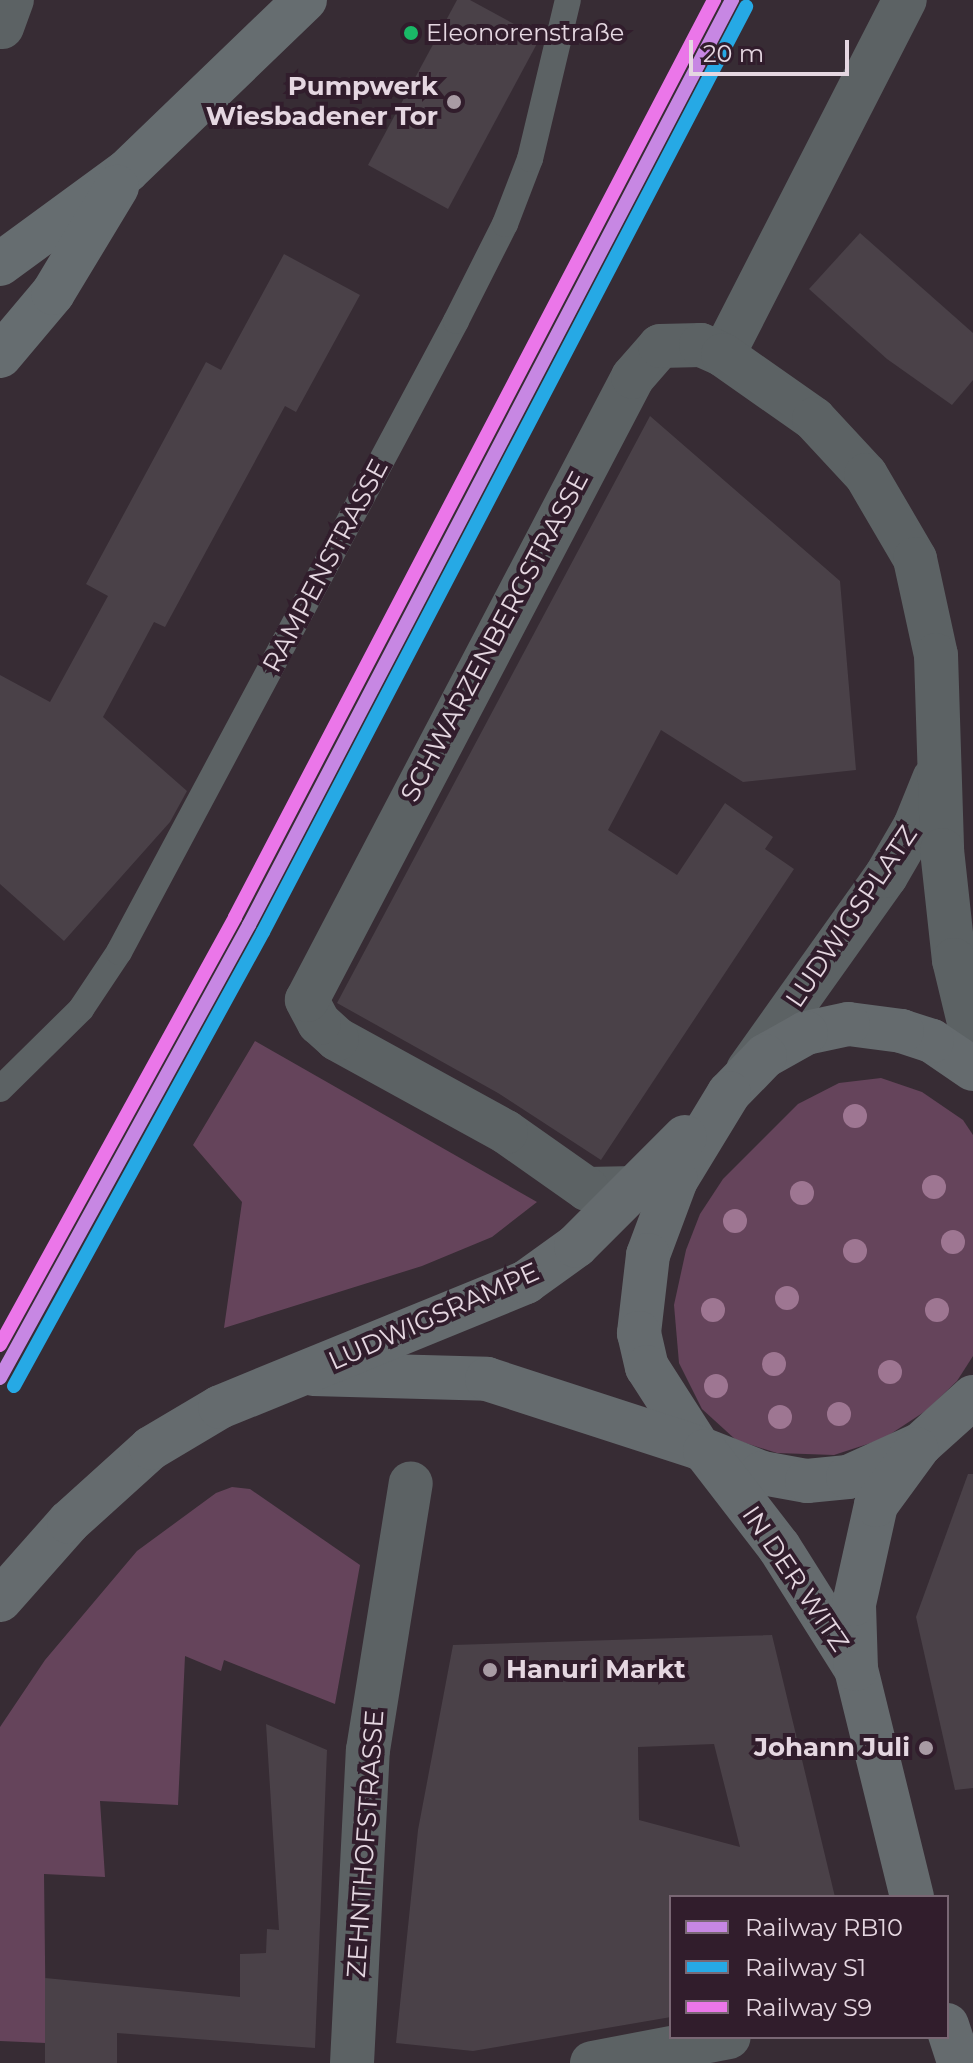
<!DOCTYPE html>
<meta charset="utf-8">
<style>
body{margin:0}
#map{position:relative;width:973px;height:2063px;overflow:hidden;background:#372c34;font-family:Montserrat,sans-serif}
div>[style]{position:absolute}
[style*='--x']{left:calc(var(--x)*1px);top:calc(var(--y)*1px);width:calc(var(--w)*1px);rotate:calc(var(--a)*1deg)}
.green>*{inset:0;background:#65445b}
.building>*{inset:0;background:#4a4148}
.lane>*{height:26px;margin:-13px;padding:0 13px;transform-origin:13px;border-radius:13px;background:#5c6264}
.street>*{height:44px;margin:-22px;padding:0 22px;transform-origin:22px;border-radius:22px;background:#5c6264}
.secondary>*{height:44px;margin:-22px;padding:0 22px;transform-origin:22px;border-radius:22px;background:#666d70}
.primary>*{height:44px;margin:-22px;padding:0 22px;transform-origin:22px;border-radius:22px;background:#656b6e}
.rail-1>*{height:14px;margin:-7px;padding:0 7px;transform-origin:7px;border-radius:7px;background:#c787e3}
.rail-2>*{height:14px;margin:-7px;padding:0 7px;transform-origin:7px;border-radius:7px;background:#26a9e5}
.rail-3>*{height:14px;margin:-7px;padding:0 7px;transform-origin:7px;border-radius:7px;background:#eb76e9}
.trees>*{width:24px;height:24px;margin:-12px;border-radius:50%;background:#9e7692}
.dots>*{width:22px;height:22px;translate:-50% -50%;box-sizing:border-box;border:4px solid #311d2c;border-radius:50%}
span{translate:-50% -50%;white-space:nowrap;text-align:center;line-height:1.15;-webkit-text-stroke:8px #311d2c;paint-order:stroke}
.bus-label{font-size:24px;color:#e5d7e1}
.left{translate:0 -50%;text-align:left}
.poi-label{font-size:26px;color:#e5d7e1;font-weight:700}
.right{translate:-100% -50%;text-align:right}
.street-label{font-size:26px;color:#e5d7e1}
.legend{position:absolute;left:669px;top:1895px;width:280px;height:144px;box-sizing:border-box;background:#311d2c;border:2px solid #796774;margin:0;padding:10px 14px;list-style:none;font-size:24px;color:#e5d7e1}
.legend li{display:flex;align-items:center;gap:16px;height:40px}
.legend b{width:40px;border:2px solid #796774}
.scale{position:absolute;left:689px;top:40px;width:160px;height:36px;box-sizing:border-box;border:4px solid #e5d7e1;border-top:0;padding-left:10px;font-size:24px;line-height:28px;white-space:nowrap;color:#e5d7e1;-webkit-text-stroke:6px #311d2c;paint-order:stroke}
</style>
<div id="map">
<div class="green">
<div style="clip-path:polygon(255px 1041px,537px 1202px,492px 1237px,422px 1266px,224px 1328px,242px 1202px,193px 1145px)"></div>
<div style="clip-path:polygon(881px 1078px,922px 1092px,963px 1120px,973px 1135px,973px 1356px,957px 1381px,927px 1410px,883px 1439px,834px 1455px,777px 1453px,736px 1440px,702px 1409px,679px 1363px,674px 1305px,686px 1250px,700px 1214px,723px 1179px,798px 1104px,839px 1083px)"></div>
<div style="clip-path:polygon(232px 1487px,250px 1489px,360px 1565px,335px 1704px,224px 1660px,221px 1671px,185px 1656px,178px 1805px,100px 1801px,105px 1877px,44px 1874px,46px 2043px,0 2041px,0 1727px,45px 1660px,137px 1551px,216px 1493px)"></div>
</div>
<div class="building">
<div style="clip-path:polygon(457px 0,470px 0,540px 38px,448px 209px,368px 165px)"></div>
<div style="clip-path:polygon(860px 233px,973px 333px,973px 380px,952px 405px,887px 359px,809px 289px)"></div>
<div style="clip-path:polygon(284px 254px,360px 295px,296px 412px,285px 406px,165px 627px,154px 622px,103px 717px,187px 791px,170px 822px,64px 941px,0 884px,0 675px,50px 702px,108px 596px,86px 584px,206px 362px,221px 370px)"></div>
<div style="clip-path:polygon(650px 416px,840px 581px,856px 770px,743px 782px,661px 730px,608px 830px,677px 875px,725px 803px,773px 837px,765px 849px,794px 869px,601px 1160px,498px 1093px,337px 1003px)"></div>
<div style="clip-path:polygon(968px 1474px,973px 1474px,973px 1788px,955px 1790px,916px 1617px)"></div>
<div style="clip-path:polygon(evenodd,772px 1635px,835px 1897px,671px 1897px,671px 2017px,473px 2051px,396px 2043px,418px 1830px,453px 1645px,772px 1635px,714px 1744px,740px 1847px,639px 1820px,638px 1747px,714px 1744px)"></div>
<div style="clip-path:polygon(266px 1724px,327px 1750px,315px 2048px,117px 2033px,117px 2063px,45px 2063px,45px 1978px,240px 1997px,240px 1954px,266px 1953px,267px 1929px,279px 1930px)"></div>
</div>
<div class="lane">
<div style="--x:0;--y:1089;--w:114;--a:-44.6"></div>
<div style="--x:81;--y:1009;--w:69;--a:-56.3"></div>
<div style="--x:119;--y:952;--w:715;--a:-61.89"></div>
<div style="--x:456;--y:321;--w:109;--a:-63.2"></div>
<div style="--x:505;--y:224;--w:70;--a:-69"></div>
<div style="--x:530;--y:159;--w:163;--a:-76.6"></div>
</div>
<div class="street">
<div style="--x:2;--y:27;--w:29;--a:-70"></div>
<div style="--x:723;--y:355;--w:399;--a:-62.9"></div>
<div style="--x:748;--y:1070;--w:238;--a:-54.6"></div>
<div style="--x:886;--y:876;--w:58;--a:-59.9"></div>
<div style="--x:915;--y:826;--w:51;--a:-68"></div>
<div style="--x:635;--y:1188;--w:48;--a:178.8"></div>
<div style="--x:587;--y:1189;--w:99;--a:-144.9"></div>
<div style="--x:506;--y:1132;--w:193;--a:-151.2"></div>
<div style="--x:337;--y:1039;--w:24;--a:-138"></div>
<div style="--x:319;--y:1023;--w:26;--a:-118"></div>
<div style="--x:307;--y:1000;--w:703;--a:-62.38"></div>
<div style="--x:633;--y:377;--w:41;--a:-48.9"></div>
<div style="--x:660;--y:346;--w:41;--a:-1.4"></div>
<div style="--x:701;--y:345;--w:24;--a:24"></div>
<div style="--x:723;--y:355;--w:111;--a:35.1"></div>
<div style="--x:814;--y:419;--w:76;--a:47.1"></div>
<div style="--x:866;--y:475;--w:97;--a:59.7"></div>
<div style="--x:915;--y:559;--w:98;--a:77.7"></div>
<div style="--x:936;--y:655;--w:195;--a:88.2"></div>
<div style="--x:942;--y:850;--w:111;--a:83.8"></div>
<div style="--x:954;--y:960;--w:81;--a:76.5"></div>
<div style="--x:352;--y:2063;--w:313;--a:-87.1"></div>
<div style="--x:368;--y:1750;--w:270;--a:-80.9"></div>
<div style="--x:592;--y:2063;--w:139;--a:-10.7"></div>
</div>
<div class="secondary">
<div style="--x:0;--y:264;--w:157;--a:-36.2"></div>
<div style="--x:127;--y:171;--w:247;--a:-43.9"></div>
<div style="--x:0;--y:356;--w:82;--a:-49.9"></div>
<div style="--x:53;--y:293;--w:124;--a:-58.9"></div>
</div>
<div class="primary">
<div style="--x:973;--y:1069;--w:50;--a:-145.7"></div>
<div style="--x:932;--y:1041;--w:32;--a:-162"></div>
<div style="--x:902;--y:1031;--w:54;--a:-172.6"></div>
<div style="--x:848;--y:1024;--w:43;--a:167.9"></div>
<div style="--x:806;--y:1033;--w:47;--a:150.7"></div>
<div style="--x:765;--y:1056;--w:52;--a:134.2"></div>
<div style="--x:729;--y:1093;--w:102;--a:121.3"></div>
<div style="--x:676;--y:1180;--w:80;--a:110.5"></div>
<div style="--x:648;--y:1255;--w:79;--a:96.6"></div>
<div style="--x:639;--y:1333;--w:35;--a:77"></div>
<div style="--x:647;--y:1367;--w:96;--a:57.3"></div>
<div style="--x:699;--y:1448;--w:68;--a:21.6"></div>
<div style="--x:762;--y:1473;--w:46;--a:10.1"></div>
<div style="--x:807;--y:1481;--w:41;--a:-5.6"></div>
<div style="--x:848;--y:1477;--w:80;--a:-24.3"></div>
<div style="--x:921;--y:1444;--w:70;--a:-42.1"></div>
<div style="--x:313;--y:1374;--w:174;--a:1.6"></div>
<div style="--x:487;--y:1379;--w:223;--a:18"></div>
<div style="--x:705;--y:1451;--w:121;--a:52.4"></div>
<div style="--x:779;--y:1547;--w:141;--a:57.8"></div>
<div style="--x:0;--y:1600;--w:104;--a:-48.5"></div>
<div style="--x:69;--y:1522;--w:110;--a:-42.1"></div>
<div style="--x:151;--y:1448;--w:80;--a:-30.7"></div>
<div style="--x:220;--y:1407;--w:331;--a:-22.2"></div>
<div style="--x:526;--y:1282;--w:62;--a:-35.8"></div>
<div style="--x:576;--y:1246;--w:154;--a:-45"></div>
<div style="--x:912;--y:1897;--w:235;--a:-103.8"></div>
<div style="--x:856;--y:1669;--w:65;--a:-91.8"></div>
<div style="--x:854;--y:1604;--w:101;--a:-77.5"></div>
<div style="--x:876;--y:1505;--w:69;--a:-53.8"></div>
<div style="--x:947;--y:2025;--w:40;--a:72"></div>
</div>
<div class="rail-1">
<div style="--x:0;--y:1378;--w:517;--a:-61.2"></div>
<div style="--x:249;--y:925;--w:1044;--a:-62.43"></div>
</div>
<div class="rail-2">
<div style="--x:14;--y:1386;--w:518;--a:-61.26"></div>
<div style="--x:263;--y:932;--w:1044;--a:-62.43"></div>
</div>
<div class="rail-3">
<div style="--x:0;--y:1345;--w:488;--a:-61.2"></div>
<div style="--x:235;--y:917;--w:1035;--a:-62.42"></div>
</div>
<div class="trees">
<div style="left:855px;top:1116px"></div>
<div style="left:934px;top:1187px"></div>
<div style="left:802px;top:1193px"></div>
<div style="left:735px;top:1221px"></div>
<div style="left:953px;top:1242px"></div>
<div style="left:855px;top:1251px"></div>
<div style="left:787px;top:1298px"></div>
<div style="left:713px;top:1310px"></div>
<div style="left:937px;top:1310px"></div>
<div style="left:774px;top:1364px"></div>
<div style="left:890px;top:1372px"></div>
<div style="left:716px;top:1386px"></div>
<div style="left:839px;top:1414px"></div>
<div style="left:780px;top:1417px"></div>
</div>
<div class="dots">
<div style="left:411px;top:33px;background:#1ab867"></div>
<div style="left:454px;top:102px;background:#a89ba4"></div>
<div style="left:490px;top:1670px;background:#a89ba4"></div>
<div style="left:926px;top:1748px;background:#a89ba4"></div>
</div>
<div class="bus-label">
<span class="left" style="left:426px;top:33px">Eleonorenstraße</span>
</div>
<div class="poi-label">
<span class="right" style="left:438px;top:102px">Pumpwerk<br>Wiesbadener Tor</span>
<span class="left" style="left:506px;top:1670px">Hanuri Markt</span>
<span class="right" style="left:910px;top:1748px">Johann Juli</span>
</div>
<div class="street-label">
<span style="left:326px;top:566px;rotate:-62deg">RAMPENSTRASSE</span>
<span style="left:495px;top:637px;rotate:-62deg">SCHWARZENBERGSTRASSE</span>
<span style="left:852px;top:917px;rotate:-56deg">LUDWIGSPLATZ</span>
<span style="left:434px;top:1317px;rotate:-24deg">LUDWIGSRAMPE</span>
<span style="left:795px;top:1579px;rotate:56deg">IN DER WITZ</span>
<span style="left:366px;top:1844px;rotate:-86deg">ZEHNTHOFSTRASSE</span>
</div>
<ul class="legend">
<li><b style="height:10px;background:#c787e3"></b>Railway RB10</li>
<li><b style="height:10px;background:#26a9e5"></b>Railway S1</li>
<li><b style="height:10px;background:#eb76e9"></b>Railway S9</li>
</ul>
<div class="scale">20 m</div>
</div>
